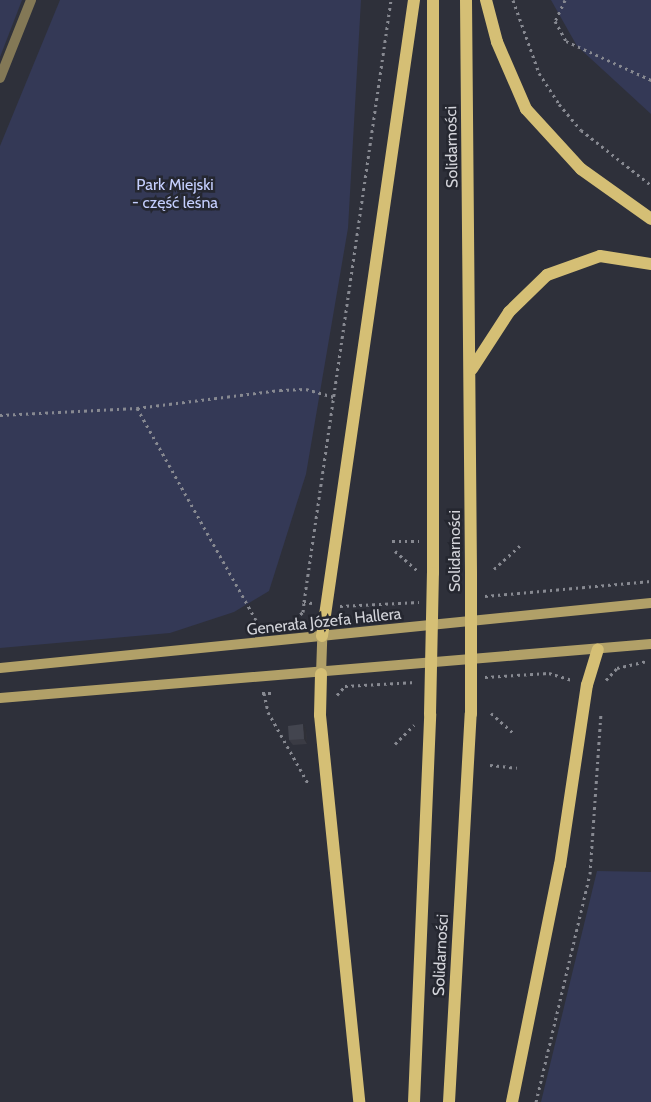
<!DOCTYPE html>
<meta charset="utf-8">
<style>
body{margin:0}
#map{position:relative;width:651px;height:1102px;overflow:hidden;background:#2e303a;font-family:Cabin,sans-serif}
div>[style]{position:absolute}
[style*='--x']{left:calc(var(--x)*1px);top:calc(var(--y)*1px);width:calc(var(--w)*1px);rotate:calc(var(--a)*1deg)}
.green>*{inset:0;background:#343956}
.path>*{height:3px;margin-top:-1.5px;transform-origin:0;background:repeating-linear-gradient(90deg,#878991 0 2.5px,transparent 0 6.5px)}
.street>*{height:10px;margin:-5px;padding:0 5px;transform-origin:5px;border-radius:5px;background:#837856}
.secondary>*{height:10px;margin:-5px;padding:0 5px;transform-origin:5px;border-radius:5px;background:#b1a068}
.primary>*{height:12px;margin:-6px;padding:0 6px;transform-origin:6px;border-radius:6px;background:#d5bf75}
.primary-bridge>*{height:12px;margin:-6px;padding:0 6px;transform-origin:6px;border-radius:6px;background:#d5bf75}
.wall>*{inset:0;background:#3a3b44}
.shaded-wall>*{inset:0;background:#2f3037}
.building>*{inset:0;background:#43454f}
span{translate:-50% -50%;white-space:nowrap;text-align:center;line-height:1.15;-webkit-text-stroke:5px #252730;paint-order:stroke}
.street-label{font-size:16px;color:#d3d4da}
.park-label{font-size:16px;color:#c5cffe}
</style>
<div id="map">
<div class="green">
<div style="clip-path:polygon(0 0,22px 0,0 57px)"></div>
<div style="clip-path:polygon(60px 0,361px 0,348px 228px,306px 474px,269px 591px,234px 612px,170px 633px,0 648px,0 146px)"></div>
<div style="clip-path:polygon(551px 0,651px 0,651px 114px,577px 46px)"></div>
<div style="clip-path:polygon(597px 871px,651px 872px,651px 1102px,541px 1102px)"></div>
</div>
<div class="path">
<div style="--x:513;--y:0;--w:77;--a:70.4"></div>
<div style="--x:539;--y:73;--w:37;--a:57"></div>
<div style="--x:559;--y:104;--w:34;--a:50"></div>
<div style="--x:581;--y:130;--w:89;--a:38.2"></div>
<div style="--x:565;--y:0;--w:23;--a:115"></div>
<div style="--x:555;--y:21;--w:23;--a:61"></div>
<div style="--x:566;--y:41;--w:94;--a:24.6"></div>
<div style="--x:137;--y:408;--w:251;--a:60.7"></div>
<div style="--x:0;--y:415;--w:137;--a:-2.9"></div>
<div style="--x:137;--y:408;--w:144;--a:-7.2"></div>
<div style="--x:280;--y:390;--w:26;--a:-2"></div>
<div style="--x:306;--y:389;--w:29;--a:16"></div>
<div style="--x:392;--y:541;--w:27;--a:0"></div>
<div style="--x:395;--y:551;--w:29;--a:41"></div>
<div style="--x:494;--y:569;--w:36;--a:-42"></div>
<div style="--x:485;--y:596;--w:167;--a:-5.2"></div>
<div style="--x:312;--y:603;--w:8;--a:-173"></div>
<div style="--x:304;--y:602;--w:608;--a:-81.78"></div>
<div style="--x:340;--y:606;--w:79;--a:-2.9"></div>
<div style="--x:291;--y:623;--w:16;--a:-43"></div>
<div style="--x:303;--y:612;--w:10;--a:-84"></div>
<div style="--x:485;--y:677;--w:64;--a:-3.6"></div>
<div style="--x:549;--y:673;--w:24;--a:17"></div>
<div style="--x:606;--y:680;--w:16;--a:-47"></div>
<div style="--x:617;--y:668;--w:32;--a:-13"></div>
<div style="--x:262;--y:693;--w:9;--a:0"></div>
<div style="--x:264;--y:693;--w:19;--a:78"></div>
<div style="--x:268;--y:712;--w:84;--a:60.7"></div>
<div style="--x:337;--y:695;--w:12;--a:-48"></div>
<div style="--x:345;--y:686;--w:71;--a:-3.2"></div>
<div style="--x:491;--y:713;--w:31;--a:42"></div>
<div style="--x:395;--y:744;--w:27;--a:-45"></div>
<div style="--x:490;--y:765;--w:27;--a:6"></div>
<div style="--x:536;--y:1102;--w:234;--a:-76.7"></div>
<div style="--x:590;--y:874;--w:161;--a:-86.1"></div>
</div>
<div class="street">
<div style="--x:0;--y:78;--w:84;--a:-68.3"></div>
</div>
<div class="secondary">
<div style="--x:0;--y:668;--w:654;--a:-5.7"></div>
<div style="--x:321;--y:674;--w:38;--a:-88"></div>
<div style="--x:0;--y:698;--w:653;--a:-4.74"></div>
</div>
<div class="primary">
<div style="--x:433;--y:0;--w:573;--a:90"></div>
<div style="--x:466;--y:0;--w:574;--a:89.5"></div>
<div style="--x:486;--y:0;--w:43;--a:75.3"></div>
<div style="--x:497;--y:42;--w:73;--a:66.6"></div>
<div style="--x:526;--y:109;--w:81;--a:47.5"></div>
<div style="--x:581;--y:169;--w:86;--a:35.5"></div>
<div style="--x:472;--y:369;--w:68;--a:-57"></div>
<div style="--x:509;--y:312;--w:53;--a:-44.2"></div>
<div style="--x:547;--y:275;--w:56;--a:-19.7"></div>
<div style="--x:600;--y:256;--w:52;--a:8.9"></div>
<div style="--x:322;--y:636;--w:643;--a:-81.77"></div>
<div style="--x:321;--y:674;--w:41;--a:91.4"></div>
<div style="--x:320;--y:715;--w:389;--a:84.2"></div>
<div style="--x:414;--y:1102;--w:388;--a:-87.6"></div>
<div style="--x:449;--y:1102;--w:389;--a:-86.8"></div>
<div style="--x:512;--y:1102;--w:242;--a:-78.6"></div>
<div style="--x:560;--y:865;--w:182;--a:-81.5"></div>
<div style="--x:587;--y:685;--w:37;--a:-73"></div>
</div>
<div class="primary-bridge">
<div style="--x:471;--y:574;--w:140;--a:90"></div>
<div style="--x:430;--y:714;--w:141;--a:-88.8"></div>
</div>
<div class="wall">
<div style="clip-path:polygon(306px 729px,307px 744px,293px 745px,289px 740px)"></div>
</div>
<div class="shaded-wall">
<div style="clip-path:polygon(303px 724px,306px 729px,307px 744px,304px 739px)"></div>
</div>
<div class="building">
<div style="clip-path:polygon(303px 724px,304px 739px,289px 740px,288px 726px)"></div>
</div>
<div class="street-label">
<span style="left:452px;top:147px;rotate:-91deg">Solidarności</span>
<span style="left:455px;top:551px;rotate:-90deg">Solidarności</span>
<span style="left:324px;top:622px;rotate:-6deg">Generała Józefa Hallera</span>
<span style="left:441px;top:955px;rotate:-87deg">Solidarności</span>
</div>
<div class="park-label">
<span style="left:175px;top:194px">Park Miejski<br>- część leśna</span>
</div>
</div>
